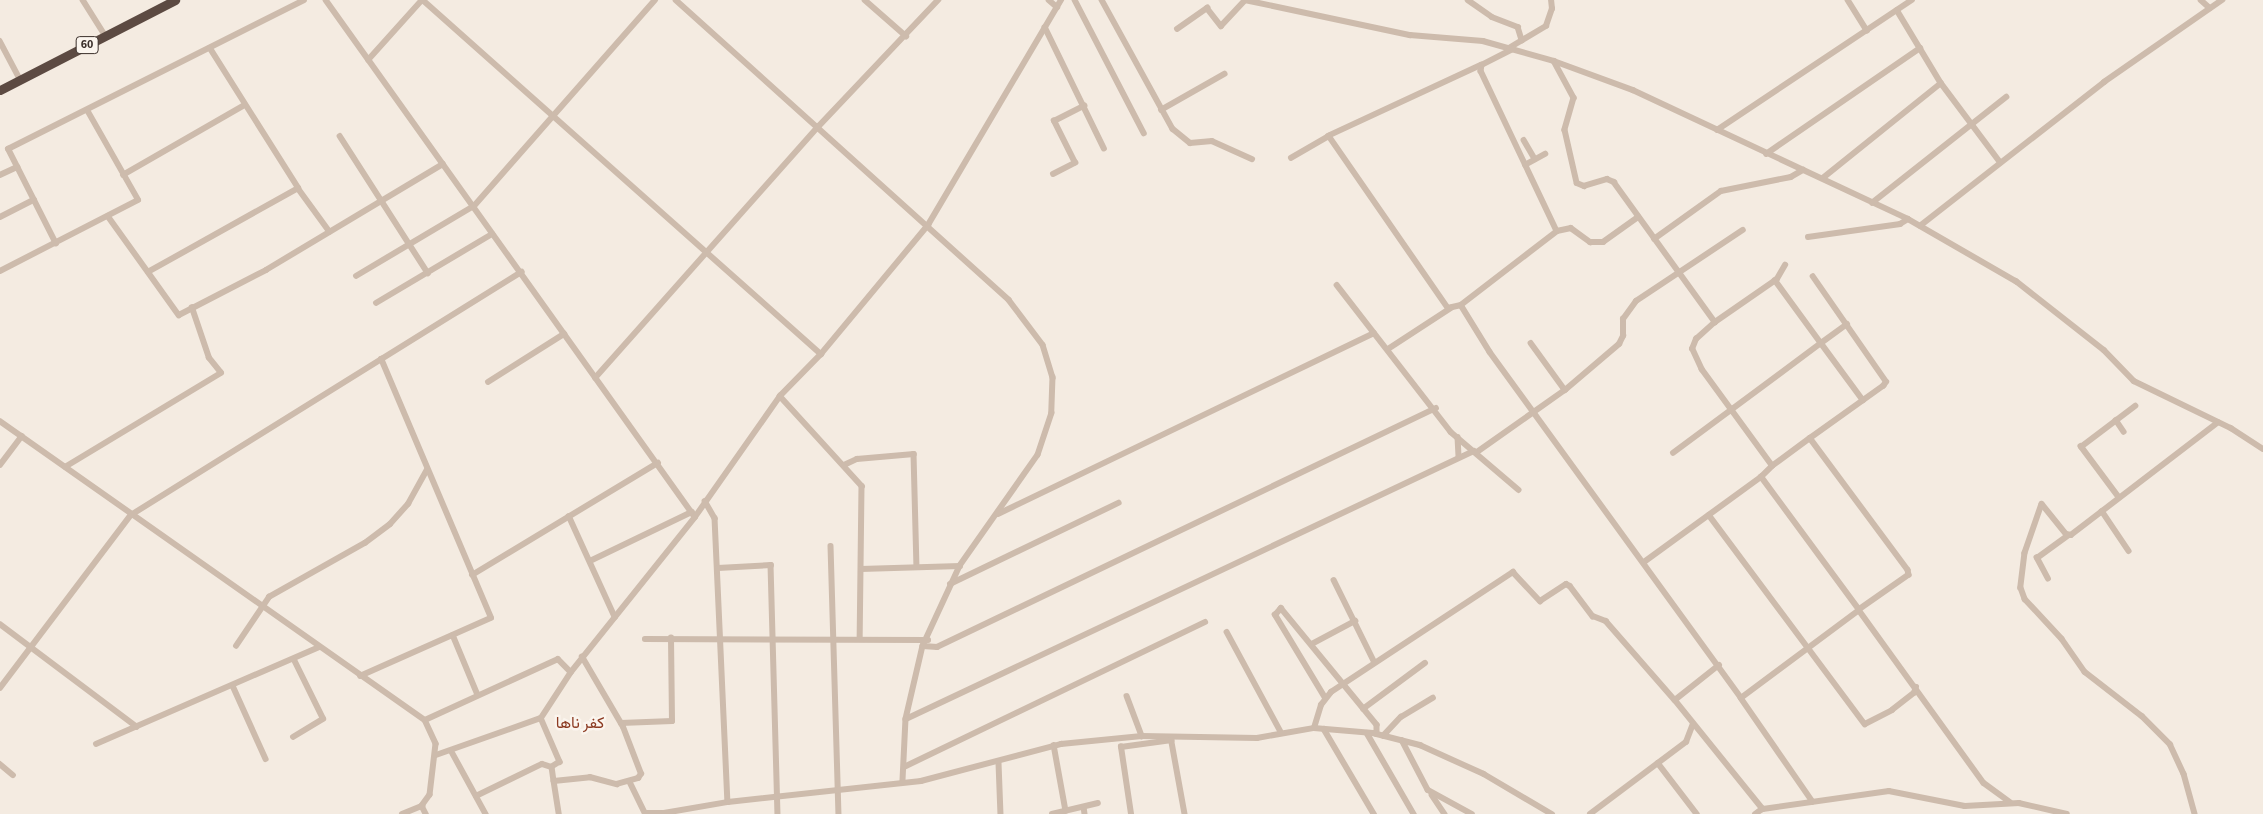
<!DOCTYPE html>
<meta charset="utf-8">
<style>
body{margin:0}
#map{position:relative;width:2263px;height:814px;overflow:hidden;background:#f4ebe1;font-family:"Source Sans 3",Vazirmatn,sans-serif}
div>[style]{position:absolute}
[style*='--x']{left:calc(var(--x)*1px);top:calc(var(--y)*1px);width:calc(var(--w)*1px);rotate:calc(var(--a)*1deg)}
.minor>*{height:5.5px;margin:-2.75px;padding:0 2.75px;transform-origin:2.75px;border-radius:2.75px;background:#cdbbac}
.highway>*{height:9px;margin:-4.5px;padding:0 4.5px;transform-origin:4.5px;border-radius:4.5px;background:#5c4a42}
span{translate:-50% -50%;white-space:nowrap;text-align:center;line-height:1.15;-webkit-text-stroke:4.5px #fbf5ee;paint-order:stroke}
.shield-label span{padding:1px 4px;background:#fbf5ee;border:1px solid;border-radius:4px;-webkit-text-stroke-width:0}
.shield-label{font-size:12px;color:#3b302b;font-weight:700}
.quarter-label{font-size:16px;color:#8c3b22}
</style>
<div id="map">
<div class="minor">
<div style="--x:83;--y:0;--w:41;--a:57.8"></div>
<div style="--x:326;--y:0;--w:635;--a:54.48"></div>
<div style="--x:423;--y:0;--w:533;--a:41.65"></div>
<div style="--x:676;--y:0;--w:448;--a:42"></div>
<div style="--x:1009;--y:300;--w:56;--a:52.9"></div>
<div style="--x:1043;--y:345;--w:34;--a:73"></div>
<div style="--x:1053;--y:377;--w:36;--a:92"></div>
<div style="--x:1052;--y:413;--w:44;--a:108.4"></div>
<div style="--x:1038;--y:455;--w:136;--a:125.1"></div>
<div style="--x:960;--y:566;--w:88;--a:114.8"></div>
<div style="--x:923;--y:646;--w:75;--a:103.1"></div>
<div style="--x:906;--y:719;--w:62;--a:92.8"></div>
<div style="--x:865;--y:0;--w:55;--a:41.3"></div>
<div style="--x:1049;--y:0;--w:11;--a:41"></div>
<div style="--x:1075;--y:0;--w:150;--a:62.6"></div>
<div style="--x:1102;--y:0;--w:147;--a:61.2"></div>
<div style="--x:1173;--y:129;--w:22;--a:39"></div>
<div style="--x:1190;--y:143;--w:22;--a:-5"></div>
<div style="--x:1212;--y:141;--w:44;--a:24.2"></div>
<div style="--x:1245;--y:0;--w:169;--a:12"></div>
<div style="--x:1410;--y:35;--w:73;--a:4.7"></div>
<div style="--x:1483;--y:41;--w:74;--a:15.7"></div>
<div style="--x:1554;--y:61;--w:84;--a:20.2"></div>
<div style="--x:1633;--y:90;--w:304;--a:25.1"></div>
<div style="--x:1908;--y:219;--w:125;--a:29.9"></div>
<div style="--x:2016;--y:281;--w:112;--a:38.1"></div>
<div style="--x:2104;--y:350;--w:43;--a:45.9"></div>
<div style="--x:2134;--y:381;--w:108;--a:25.9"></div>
<div style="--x:2231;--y:428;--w:38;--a:33"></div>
<div style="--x:1468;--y:0;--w:29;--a:35"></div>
<div style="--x:1492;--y:17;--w:28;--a:21"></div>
<div style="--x:1518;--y:27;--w:14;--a:73"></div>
<div style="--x:1848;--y:0;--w:36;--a:58"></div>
<div style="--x:2201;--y:0;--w:12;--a:42"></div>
<div style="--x:1897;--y:10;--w:85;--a:58.9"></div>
<div style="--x:1941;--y:83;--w:99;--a:53.2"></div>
<div style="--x:1045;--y:27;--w:135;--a:64"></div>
<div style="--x:1177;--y:29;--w:37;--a:-35"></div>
<div style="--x:1207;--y:8;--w:23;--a:52"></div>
<div style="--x:1221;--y:26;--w:35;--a:-47"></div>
<div style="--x:0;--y:41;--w:43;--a:62.2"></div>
<div style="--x:1509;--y:48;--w:43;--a:-30.7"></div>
<div style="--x:1546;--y:26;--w:18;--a:-71"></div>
<div style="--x:1552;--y:9;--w:9;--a:-96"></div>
<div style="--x:1514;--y:49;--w:36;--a:153"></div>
<div style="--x:1482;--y:65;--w:6;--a:99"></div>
<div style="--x:1481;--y:71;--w:177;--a:64.6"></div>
<div style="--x:368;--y:60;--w:81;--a:-48"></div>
<div style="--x:1554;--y:61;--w:42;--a:61.6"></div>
<div style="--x:1574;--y:98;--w:33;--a:106"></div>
<div style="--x:1565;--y:130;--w:54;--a:77.2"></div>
<div style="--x:1577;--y:183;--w:8;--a:23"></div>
<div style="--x:1584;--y:186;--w:24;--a:-17"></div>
<div style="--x:1607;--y:179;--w:8;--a:23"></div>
<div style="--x:1614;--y:182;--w:173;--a:54.2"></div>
<div style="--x:1482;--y:65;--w:169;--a:155.1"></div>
<div style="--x:1329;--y:136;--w:209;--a:55.3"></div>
<div style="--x:1448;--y:308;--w:13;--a:-13"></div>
<div style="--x:1461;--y:305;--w:121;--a:-37.6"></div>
<div style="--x:1557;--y:231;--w:14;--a:-12"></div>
<div style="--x:1571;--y:228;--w:24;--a:36"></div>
<div style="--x:1590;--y:242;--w:13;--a:0"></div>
<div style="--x:1603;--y:242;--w:43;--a:-35.5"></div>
<div style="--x:1161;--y:110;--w:73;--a:-29.7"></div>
<div style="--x:1717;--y:130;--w:234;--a:-33.7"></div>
<div style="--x:340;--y:136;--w:163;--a:57.3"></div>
<div style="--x:1524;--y:140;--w:22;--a:60"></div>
<div style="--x:1766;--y:154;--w:187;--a:-34.5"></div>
<div style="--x:1291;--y:158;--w:44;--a:-30.1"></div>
<div style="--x:1525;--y:165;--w:23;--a:-29"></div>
<div style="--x:1053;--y:174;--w:25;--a:-27"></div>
<div style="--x:1075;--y:163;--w:47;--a:-116.6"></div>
<div style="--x:1054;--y:121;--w:34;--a:-27"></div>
<div style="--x:0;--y:175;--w:19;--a:-25"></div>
<div style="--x:123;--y:175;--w:138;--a:-29.9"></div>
<div style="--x:1823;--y:178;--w:151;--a:-38.8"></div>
<div style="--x:298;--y:188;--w:54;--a:54"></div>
<div style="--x:1872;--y:203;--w:171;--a:-38.3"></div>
<div style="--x:108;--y:216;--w:122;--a:54.4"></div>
<div style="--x:179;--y:315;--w:98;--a:-27.3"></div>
<div style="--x:266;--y:270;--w:206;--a:-30.9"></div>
<div style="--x:0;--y:217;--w:38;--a:-27"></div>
<div style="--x:1920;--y:226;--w:234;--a:-38"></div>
<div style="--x:2104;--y:82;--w:144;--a:-34.8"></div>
<div style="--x:1808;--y:237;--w:93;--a:-8"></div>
<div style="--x:1900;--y:224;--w:9;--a:-32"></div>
<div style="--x:1654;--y:239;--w:82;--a:-35.6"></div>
<div style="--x:1721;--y:191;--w:71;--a:-11.3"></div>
<div style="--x:1791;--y:177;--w:14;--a:-30"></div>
<div style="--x:56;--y:244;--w:106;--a:-116.8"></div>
<div style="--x:8;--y:149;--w:331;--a:-26.7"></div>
<div style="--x:0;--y:271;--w:155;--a:-27.2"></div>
<div style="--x:138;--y:200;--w:101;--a:-119.6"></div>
<div style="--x:148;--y:272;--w:172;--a:-29.2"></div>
<div style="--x:298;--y:188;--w:165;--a:-122.3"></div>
<div style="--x:356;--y:276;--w:137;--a:-30.7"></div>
<div style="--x:474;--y:206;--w:274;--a:-48.7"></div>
<div style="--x:1775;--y:280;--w:78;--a:53.9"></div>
<div style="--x:1821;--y:343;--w:32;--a:-36"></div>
<div style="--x:1337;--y:285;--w:186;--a:52.2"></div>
<div style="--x:1451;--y:432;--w:89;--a:40.5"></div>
<div style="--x:376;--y:303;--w:135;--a:-30.7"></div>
<div style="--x:1461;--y:305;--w:55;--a:58.3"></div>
<div style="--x:1490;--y:352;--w:427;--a:54"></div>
<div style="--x:1741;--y:698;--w:147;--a:-36.7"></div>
<div style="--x:1859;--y:610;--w:213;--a:54.2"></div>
<div style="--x:1984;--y:783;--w:32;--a:36"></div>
<div style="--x:1531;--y:343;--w:58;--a:54.1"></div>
<div style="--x:1388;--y:349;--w:75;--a:-33.1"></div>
<div style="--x:595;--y:378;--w:336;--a:-48.4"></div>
<div style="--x:818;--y:127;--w:175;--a:-46.6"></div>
<div style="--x:488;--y:382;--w:90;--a:-32.3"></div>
<div style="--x:780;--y:396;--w:122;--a:47.7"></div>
<div style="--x:862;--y:486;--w:153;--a:90.7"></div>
<div style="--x:2116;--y:420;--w:14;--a:56"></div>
<div style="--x:0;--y:421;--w:520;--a:35.13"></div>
<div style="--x:425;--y:720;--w:26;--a:65"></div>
<div style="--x:436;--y:744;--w:51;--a:96.7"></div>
<div style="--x:430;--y:795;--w:14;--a:126"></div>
<div style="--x:422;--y:806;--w:9;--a:63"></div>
<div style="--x:1458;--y:437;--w:20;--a:87"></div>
<div style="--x:1810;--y:438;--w:164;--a:53.4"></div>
<div style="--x:1908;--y:570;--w:5;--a:79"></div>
<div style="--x:1909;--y:575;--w:61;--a:145"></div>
<div style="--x:1859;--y:610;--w:165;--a:-126.4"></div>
<div style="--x:1761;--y:477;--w:16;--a:-45"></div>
<div style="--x:1772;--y:466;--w:47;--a:-36.4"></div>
<div style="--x:1810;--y:438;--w:90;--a:-35.5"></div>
<div style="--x:1883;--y:386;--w:5;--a:-53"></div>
<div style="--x:1886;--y:382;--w:128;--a:-124.8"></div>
<div style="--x:1477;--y:452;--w:108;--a:-35.2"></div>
<div style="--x:1565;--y:390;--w:71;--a:-40.4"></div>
<div style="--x:1619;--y:344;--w:9;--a:-63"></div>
<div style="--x:1623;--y:336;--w:17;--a:-90"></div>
<div style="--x:1623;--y:319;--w:22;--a:-54"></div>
<div style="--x:1636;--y:301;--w:128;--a:-33.6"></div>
<div style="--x:1673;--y:453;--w:184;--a:-36.6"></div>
<div style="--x:1821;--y:343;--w:71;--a:53.6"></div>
<div style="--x:0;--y:465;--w:36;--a:-53"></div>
<div style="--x:844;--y:465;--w:14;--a:-25"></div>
<div style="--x:857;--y:459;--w:57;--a:-5"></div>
<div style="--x:914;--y:454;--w:112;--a:88.5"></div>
<div style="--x:1772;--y:466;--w:119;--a:-126.1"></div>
<div style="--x:1702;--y:370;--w:23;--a:-115"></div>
<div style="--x:1692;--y:349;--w:11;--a:-68"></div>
<div style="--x:1696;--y:339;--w:25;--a:-42"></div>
<div style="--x:1715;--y:322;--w:75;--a:-34.7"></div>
<div style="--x:1777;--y:279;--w:16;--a:-60"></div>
<div style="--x:65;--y:467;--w:182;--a:-31.1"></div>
<div style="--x:221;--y:373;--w:19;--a:-129"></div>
<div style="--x:209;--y:358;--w:53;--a:-108.8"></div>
<div style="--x:2119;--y:498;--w:64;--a:-126.7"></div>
<div style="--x:2081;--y:447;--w:68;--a:-37.2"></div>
<div style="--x:705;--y:501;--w:20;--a:60"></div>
<div style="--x:715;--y:518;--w:284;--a:87.4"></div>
<div style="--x:2042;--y:504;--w:52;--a:109.1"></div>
<div style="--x:2025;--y:553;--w:35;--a:97"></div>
<div style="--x:2021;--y:588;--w:12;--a:70"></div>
<div style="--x:2025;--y:599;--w:54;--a:47.2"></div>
<div style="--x:2062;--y:639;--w:40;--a:55.1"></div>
<div style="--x:2085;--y:672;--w:72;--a:37.7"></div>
<div style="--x:2142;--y:716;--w:40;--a:45"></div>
<div style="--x:2170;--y:744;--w:33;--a:65"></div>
<div style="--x:2184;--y:774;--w:41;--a:74.6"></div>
<div style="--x:2042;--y:504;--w:38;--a:51"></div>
<div style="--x:2066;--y:534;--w:5;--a:11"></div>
<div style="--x:2071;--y:535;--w:185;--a:-37.5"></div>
<div style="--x:2102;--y:511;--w:48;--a:56"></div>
<div style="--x:998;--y:514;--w:417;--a:-25.7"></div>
<div style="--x:1709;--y:515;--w:261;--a:53.3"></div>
<div style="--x:1865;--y:724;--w:30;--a:-27"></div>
<div style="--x:1892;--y:710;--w:28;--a:-38"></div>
<div style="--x:1914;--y:693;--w:6;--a:-72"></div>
<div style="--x:569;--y:516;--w:111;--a:65.5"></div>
<div style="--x:831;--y:546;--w:268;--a:88.3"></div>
<div style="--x:590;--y:561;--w:113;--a:-25.7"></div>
<div style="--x:1644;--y:562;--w:145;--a:-36"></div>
<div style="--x:718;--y:568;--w:53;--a:-3.2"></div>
<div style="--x:771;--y:565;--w:249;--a:88.4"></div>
<div style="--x:861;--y:569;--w:99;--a:-1.7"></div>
<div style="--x:472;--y:575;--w:217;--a:-31.1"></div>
<div style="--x:2048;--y:579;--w:24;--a:-118"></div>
<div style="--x:2037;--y:558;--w:39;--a:-36"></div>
<div style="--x:1334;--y:580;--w:90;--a:63.7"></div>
<div style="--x:950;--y:584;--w:187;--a:-25.7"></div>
<div style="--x:0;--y:624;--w:171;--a:36.9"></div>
<div style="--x:1227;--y:632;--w:114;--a:61.6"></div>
<div style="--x:453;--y:635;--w:65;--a:67.4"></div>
<div style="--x:645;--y:639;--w:283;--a:0.2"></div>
<div style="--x:1312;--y:644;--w:49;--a:-28.1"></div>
<div style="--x:236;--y:646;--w:59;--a:-56"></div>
<div style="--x:269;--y:597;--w:110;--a:-29.4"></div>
<div style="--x:365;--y:543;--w:31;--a:-37"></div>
<div style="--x:390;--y:524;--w:27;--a:-48"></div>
<div style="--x:408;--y:504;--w:39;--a:-61"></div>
<div style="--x:923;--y:646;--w:14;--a:4"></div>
<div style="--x:937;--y:647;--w:553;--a:-25.59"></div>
<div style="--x:360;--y:676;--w:143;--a:-23.9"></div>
<div style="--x:491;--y:618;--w:281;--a:-113"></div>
<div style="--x:233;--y:686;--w:80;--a:65.7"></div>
<div style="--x:0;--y:688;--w:217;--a:-52.9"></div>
<div style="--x:131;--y:515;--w:460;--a:-31.9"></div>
<div style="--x:1127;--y:696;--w:43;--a:69.4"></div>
<div style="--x:1325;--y:698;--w:97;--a:-121.1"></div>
<div style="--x:1275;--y:615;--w:9;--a:-49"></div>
<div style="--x:1281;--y:608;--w:151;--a:50.6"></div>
<div style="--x:1377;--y:725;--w:9;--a:90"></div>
<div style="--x:1741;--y:698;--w:126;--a:55.3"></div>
<div style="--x:1675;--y:700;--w:140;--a:51.1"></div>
<div style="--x:1763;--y:809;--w:9;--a:144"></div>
<div style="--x:1363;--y:709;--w:77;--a:-36.6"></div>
<div style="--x:541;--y:718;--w:48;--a:66.6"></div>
<div style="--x:560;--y:762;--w:9;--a:148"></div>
<div style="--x:906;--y:719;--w:628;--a:-25.26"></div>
<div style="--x:425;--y:720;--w:146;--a:-24.6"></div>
<div style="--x:558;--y:659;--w:18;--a:45"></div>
<div style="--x:621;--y:723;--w:51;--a:-2.2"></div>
<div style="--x:672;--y:721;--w:83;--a:-90.7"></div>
<div style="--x:1314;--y:728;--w:24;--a:-73"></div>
<div style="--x:1321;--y:705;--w:16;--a:-52"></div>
<div style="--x:1331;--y:692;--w:218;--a:-33.4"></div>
<div style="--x:1513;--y:572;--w:40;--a:47"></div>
<div style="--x:1540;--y:601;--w:31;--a:-33"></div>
<div style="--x:1566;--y:584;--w:4;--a:27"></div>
<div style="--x:1570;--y:586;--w:38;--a:53"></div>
<div style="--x:1593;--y:616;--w:14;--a:21"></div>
<div style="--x:1606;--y:621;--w:105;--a:48.9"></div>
<div style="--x:1675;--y:700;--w:56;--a:-38.5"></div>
<div style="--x:1324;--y:729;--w:99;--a:59.5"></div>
<div style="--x:1367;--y:733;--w:94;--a:59.9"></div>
<div style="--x:1383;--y:736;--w:26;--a:-47"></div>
<div style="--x:1401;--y:717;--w:37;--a:-31"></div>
<div style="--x:293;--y:737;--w:35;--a:-31"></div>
<div style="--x:323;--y:719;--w:66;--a:-116.2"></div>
<div style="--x:1171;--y:737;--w:78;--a:79.7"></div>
<div style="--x:1402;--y:740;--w:56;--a:62.5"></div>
<div style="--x:1428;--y:790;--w:50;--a:28.6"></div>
<div style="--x:96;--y:744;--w:243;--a:-23.5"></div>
<div style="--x:1054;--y:745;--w:67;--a:79.7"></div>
<div style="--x:452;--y:752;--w:71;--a:61.3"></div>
<div style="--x:436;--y:755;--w:111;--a:-19.4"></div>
<div style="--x:541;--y:718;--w:55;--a:-56.9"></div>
<div style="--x:571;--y:672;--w:198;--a:-51.3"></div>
<div style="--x:695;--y:517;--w:148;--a:-54.9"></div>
<div style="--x:780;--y:396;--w:59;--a:-45.7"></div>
<div style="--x:821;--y:354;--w:168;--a:-50.3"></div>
<div style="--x:928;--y:225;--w:261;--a:-59.4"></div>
<div style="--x:999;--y:763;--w:51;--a:87.8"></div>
<div style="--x:1658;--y:763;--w:64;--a:52.6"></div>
<div style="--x:0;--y:764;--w:17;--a:40"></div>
<div style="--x:904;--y:767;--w:334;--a:-25.7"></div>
<div style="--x:554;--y:781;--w:33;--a:81"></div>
<div style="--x:630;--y:782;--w:34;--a:64"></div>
<div style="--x:645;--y:813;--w:19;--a:0"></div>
<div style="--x:664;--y:813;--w:65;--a:-9.8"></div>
<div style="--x:728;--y:802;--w:194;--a:-6.2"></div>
<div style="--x:921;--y:781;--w:145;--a:-14.8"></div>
<div style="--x:1061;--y:744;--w:81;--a:-5.6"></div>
<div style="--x:1142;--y:736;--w:115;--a:1"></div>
<div style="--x:1257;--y:738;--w:58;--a:-10"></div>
<div style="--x:1314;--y:728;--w:59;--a:4.8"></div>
<div style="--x:1373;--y:733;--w:49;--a:14.3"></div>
<div style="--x:1420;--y:745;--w:70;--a:24.4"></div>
<div style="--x:1484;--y:774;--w:79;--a:30.5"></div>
<div style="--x:1432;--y:795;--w:23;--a:56"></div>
<div style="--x:476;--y:796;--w:73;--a:-25.9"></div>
<div style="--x:542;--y:764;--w:10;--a:17"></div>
<div style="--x:552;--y:767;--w:14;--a:82"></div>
<div style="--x:554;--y:781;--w:36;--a:-6"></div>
<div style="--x:590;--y:777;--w:28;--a:15"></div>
<div style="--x:617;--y:784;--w:22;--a:-16"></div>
<div style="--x:638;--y:778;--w:5;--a:-53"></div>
<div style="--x:641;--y:774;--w:50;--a:-111"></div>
<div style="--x:623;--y:727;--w:81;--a:-120.4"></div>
<div style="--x:1084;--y:807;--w:7;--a:82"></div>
<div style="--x:1763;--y:809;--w:127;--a:-8.1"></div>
<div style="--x:1889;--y:791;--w:77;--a:11.2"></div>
<div style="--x:1965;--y:806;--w:54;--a:-3.2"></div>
<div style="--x:2019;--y:803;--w:49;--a:12.9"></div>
<div style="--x:402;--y:814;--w:22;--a:-22"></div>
<div style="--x:1052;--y:814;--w:47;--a:-13.4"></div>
<div style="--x:1131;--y:814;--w:68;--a:-98.5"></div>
<div style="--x:1121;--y:747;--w:51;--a:-7.8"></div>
<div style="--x:1590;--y:814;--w:120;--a:-36.9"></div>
<div style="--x:1686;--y:742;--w:19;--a:-69"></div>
</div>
<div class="highway">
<div style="--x:0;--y:90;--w:197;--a:-27.2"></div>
</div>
<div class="shield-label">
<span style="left:87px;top:45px">60</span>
</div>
<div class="quarter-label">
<span style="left:580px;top:723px">كفر ناها</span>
</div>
</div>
